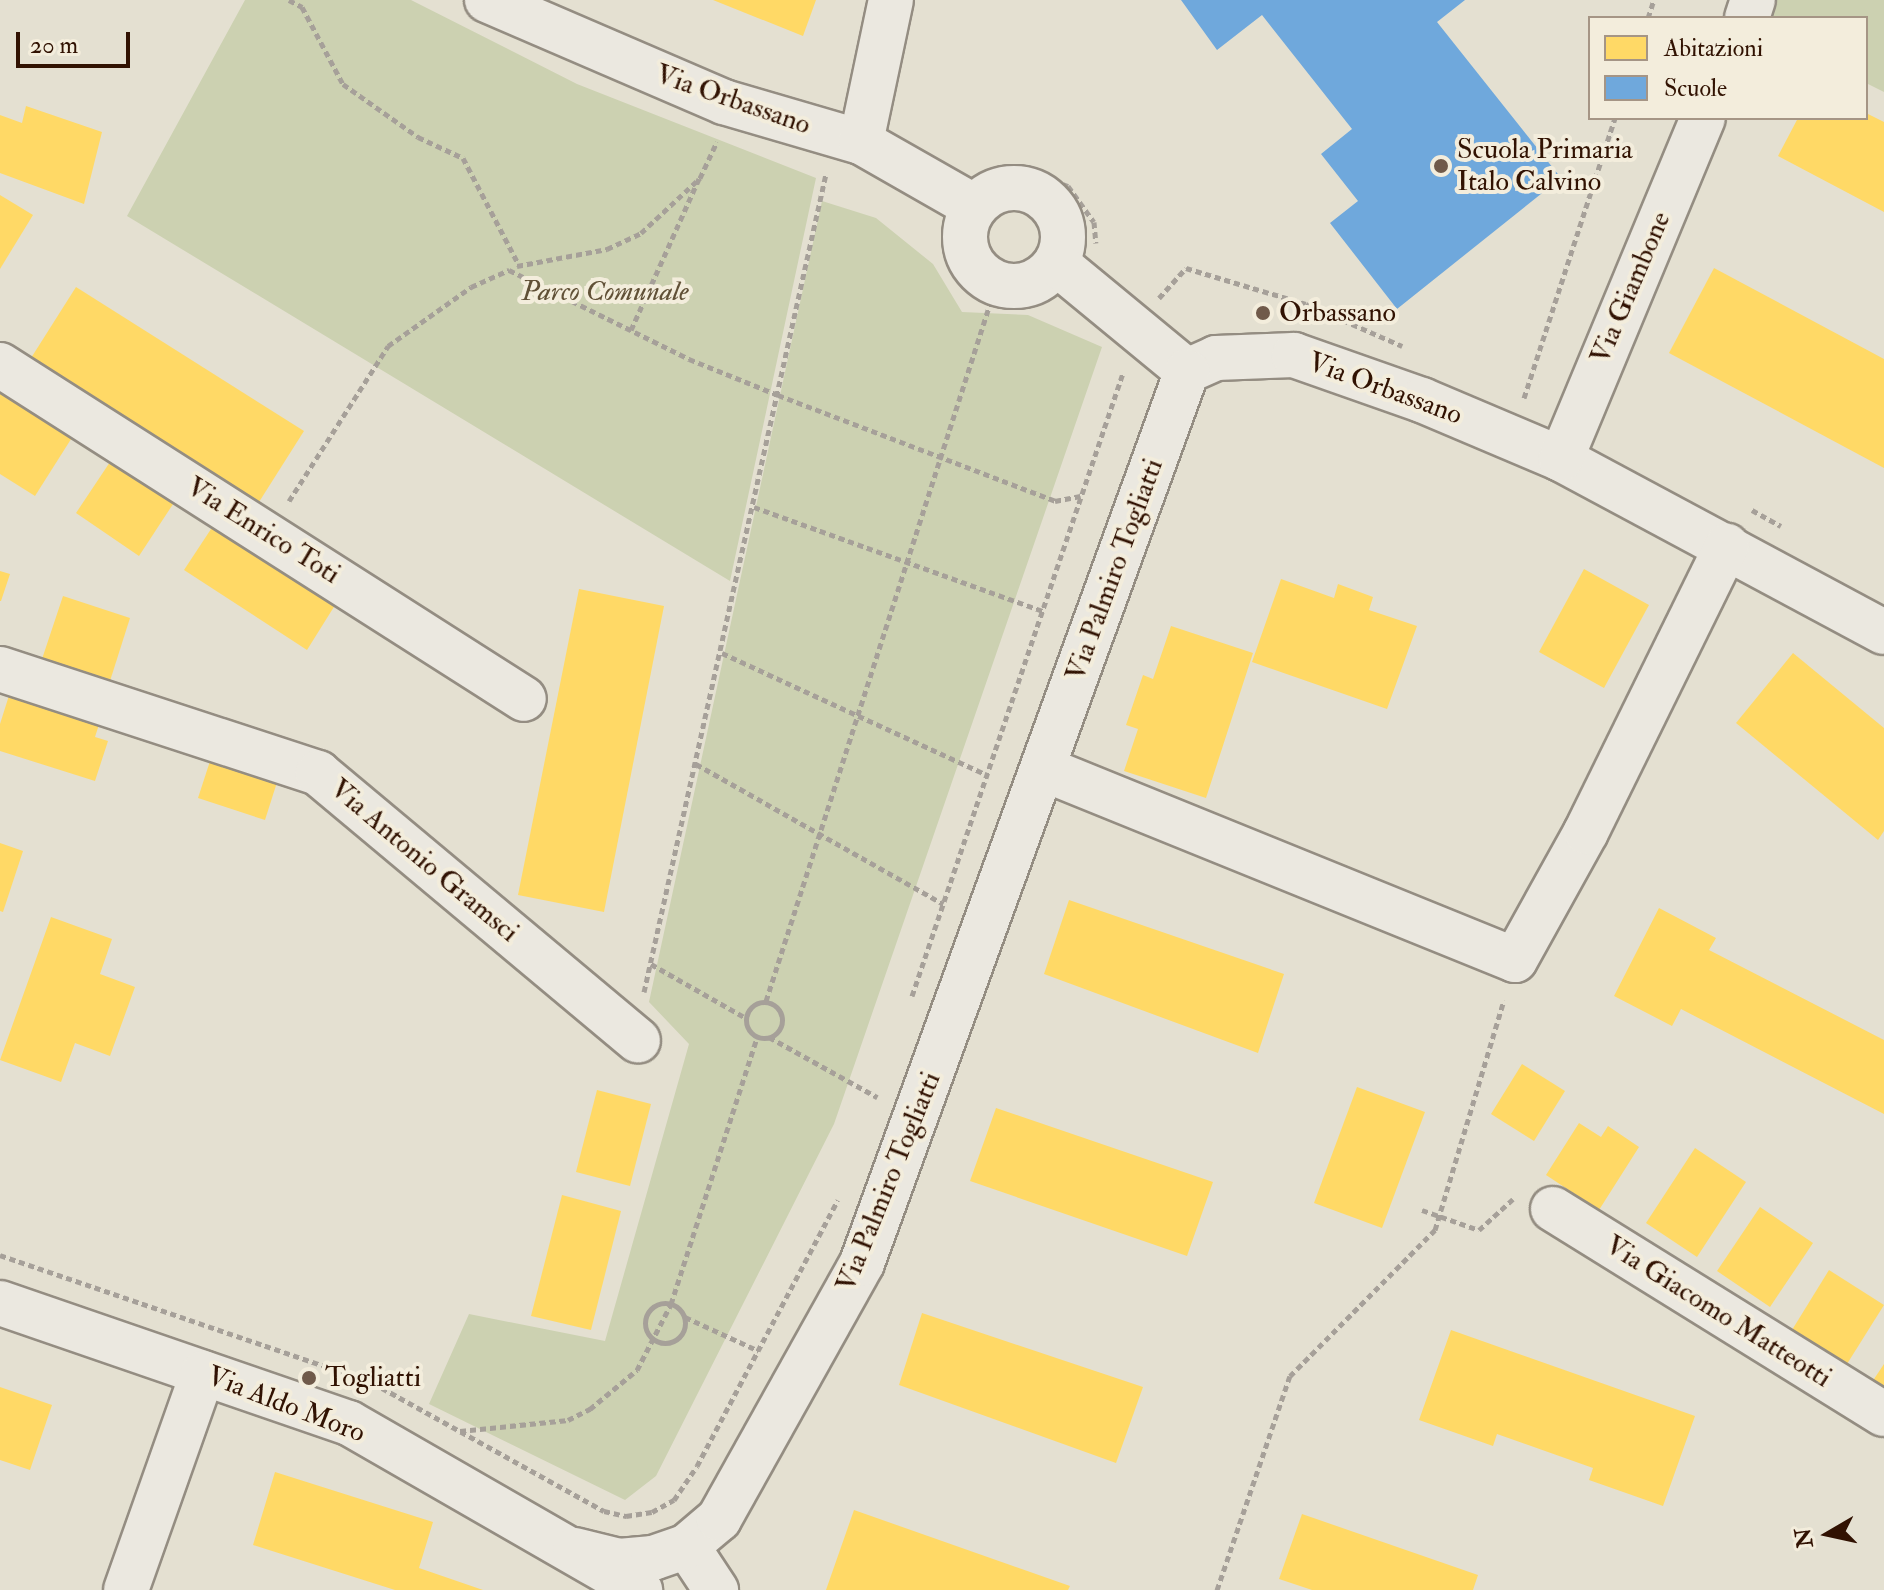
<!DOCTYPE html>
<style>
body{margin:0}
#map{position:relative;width:1884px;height:1590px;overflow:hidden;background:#e4e0d1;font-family:"IM FELL Double Pica",serif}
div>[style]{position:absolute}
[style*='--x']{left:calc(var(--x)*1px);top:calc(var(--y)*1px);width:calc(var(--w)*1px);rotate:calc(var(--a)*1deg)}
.green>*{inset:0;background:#ccd1b1}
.homes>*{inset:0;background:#ffd966}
.schools>*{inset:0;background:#6fa8dc}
.path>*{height:5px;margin-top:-2.5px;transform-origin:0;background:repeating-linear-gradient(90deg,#a6a099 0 6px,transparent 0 10px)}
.path>.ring{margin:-2.5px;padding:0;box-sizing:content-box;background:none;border:5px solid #a6a099;border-radius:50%}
.roads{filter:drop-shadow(2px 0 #948d82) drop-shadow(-2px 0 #948d82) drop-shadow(0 2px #948d82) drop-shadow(0 -2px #948d82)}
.street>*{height:44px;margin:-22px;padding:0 22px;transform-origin:22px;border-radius:22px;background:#ebe8e0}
.street>.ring{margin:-22px;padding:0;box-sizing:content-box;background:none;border:44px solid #ebe8e0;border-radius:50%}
.dots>*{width:22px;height:22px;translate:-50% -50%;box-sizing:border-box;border:4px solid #f3eddc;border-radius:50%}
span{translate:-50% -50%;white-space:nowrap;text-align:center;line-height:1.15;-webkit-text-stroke:8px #f3eddc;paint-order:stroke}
.street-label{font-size:28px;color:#311202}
.poi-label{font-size:28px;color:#311202}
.left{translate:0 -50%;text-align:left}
.park-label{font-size:28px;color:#605036;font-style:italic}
.legend{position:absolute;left:1588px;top:16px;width:280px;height:104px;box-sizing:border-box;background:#f3eddc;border:2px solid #a59585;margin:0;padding:10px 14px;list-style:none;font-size:24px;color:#311202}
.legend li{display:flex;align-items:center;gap:16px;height:40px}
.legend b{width:40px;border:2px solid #a59585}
.north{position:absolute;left:1788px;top:1494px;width:80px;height:80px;-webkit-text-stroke:6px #f3eddc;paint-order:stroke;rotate:261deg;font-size:22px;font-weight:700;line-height:32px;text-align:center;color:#311202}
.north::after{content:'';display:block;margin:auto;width:28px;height:36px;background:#311202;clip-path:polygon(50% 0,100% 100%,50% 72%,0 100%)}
.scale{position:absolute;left:16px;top:32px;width:114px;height:36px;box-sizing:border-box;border:4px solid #311202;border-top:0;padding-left:10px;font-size:24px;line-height:28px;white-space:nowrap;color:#311202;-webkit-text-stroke:6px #f3eddc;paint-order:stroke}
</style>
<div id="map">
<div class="green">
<div style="clip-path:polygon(245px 0,411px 0,577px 84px,816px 178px,730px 581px,127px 216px)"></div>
<div style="clip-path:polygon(1776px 0,1884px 0,1884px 92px,1866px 83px,1866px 18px,1769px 18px)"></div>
<div style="clip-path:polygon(822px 201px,876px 218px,933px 264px,962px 312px,1028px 315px,1102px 347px,834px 1124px,656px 1476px,625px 1500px,429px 1404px,469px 1314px,605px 1341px,689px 1044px,649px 1002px)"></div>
</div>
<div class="homes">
<div style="clip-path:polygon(713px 0,816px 0,803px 36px)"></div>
<div style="clip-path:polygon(26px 106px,102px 132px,84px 204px,0 173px,0 115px,22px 123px)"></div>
<div style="clip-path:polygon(1866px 113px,1884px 122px,1884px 212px,1778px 156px,1798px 118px,1866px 118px)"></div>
<div style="clip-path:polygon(0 195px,33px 215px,0 269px)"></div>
<div style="clip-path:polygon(1714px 268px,1884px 359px,1884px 468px,1669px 353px)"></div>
<div style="clip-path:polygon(76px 287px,304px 431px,259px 502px,31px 358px)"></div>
<div style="clip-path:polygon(0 391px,73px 436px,35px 496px,0 474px)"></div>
<div style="clip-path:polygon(114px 456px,177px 498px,139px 556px,76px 513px)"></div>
<div style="clip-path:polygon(215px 523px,337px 602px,307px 650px,184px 570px)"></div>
<div style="clip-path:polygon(1584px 569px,1649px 605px,1604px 688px,1539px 652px)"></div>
<div style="clip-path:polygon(0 571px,10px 574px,1px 601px,0 601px)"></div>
<div style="clip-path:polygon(1281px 579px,1334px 598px,1338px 584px,1373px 597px,1369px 610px,1417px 626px,1387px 709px,1252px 662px)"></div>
<div style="clip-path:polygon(579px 589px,664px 606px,604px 912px,518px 895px)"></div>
<div style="clip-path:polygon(63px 596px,130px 618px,110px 681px,42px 659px)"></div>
<div style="clip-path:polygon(1171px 626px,1253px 653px,1206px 798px,1124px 771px,1138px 729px,1126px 725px,1143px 675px,1153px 679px)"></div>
<div style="clip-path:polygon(1793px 653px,1884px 728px,1884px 831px,1878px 840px,1736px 723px)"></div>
<div style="clip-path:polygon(12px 686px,102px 715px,95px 737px,108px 741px,95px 781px,0 751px,0 724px)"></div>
<div style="clip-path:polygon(212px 755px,279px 776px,265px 820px,198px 798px)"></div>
<div style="clip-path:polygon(0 843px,23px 851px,3px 912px,0 911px)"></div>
<div style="clip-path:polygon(1069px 900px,1284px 974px,1258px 1053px,1044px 974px)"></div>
<div style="clip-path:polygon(1659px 908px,1716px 938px,1709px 950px,1884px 1040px,1884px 1114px,1681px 1009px,1672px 1026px,1614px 996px)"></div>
<div style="clip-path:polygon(51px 917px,112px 939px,100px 974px,135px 987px,110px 1056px,75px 1043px,61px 1082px,0 1060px)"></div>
<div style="clip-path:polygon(1522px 1064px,1565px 1091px,1534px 1141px,1491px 1114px)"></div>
<div style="clip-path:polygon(1357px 1087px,1425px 1112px,1382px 1228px,1314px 1203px)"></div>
<div style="clip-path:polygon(597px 1090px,651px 1104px,630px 1186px,576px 1172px)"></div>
<div style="clip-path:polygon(996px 1108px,1213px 1182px,1187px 1256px,970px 1181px)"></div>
<div style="clip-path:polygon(1579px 1123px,1601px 1137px,1608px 1126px,1639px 1147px,1599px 1210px,1546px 1175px)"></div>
<div style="clip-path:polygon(1695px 1148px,1746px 1182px,1697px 1257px,1646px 1223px)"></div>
<div style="clip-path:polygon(562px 1195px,621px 1211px,591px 1330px,531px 1316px)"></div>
<div style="clip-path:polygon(1760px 1207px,1813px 1243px,1770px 1307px,1717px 1271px)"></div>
<div style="clip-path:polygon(1829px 1270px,1884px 1305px,1847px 1364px,1792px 1330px)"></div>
<div style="clip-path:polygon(922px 1313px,1143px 1387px,1116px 1463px,899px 1385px)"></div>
<div style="clip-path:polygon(1451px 1330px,1695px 1416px,1663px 1506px,1589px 1480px,1593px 1468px,1497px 1434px,1493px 1446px,1419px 1420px)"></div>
<div style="clip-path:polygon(1884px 1364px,1884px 1390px,1872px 1382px)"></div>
<div style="clip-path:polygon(0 1387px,52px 1405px,30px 1470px,0 1460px)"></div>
<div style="clip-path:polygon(275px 1472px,433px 1522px,419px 1568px,483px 1590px,395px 1590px,253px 1545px)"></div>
<div style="clip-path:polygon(854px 1510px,1070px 1586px,1068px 1590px,826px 1590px)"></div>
<div style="clip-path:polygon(1302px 1514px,1478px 1575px,1473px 1590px,1312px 1590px,1279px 1579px)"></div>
</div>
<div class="schools">
<div style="clip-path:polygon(1181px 0,1465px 0,1437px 22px,1561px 178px,1397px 309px,1330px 223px,1358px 201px,1321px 154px,1352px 129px,1262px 15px,1217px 50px)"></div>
</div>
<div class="path">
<div style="--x:289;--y:0;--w:15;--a:28"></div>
<div style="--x:302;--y:7;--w:87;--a:62"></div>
<div style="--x:343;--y:84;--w:92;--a:35.2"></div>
<div style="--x:418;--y:137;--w:50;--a:25"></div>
<div style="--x:463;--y:158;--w:121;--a:62.4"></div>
<div style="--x:1648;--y:18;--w:19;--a:-72"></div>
<div style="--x:998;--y:174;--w:28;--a:-8"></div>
<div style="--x:1026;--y:170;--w:45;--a:20.9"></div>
<div style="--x:1068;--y:186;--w:44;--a:54.2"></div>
<div style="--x:1094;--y:222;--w:21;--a:85"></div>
<div style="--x:517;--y:266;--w:92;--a:-10.7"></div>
<div style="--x:607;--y:249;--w:38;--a:-25"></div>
<div style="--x:641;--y:233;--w:81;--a:-43"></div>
<div style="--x:700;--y:178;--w:40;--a:-65"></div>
<div style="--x:1159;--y:298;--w:40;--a:-48"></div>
<div style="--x:1186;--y:268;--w:125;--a:16.7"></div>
<div style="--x:1306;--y:304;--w:105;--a:23.6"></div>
<div style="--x:631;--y:330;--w:166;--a:-65.8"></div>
<div style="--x:1524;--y:398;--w:294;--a:-72"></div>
<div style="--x:289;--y:501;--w:184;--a:-57.4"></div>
<div style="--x:388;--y:346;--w:102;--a:-35.4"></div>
<div style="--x:471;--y:287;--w:42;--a:-24.1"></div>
<div style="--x:509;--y:270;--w:201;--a:26.3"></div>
<div style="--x:689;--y:359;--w:96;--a:22"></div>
<div style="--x:778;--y:395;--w:297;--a:20.9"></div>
<div style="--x:1055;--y:501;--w:26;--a:-11"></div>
<div style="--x:754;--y:507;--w:307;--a:19.8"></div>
<div style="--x:1752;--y:510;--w:33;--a:29"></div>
<div style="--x:722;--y:653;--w:292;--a:24.7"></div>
<div style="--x:696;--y:764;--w:284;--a:29.5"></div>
<div style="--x:651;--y:964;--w:109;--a:29.6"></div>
<div style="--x:644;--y:992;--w:838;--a:-77.46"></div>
<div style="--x:912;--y:996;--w:658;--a:-71.29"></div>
<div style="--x:766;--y:1001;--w:755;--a:-72.19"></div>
<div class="ring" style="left:746px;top:1002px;width:31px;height:31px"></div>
<div style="--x:769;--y:1037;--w:124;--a:29.1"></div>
<div style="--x:1422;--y:1210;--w:60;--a:19.3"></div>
<div style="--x:1479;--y:1230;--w:46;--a:-42.4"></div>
<div style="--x:0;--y:1255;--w:394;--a:18.9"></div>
<div style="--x:373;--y:1383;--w:264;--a:29"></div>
<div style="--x:604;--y:1511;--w:23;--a:13"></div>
<div style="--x:626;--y:1516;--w:26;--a:-9"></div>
<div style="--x:652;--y:1512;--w:25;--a:-29"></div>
<div style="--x:674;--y:1500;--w:41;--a:-55.9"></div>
<div style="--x:697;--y:1466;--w:301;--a:-62.1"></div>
<div class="ring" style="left:645px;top:1303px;width:35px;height:35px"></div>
<div style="--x:685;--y:1317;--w:81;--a:24.7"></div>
<div style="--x:460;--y:1431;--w:109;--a:-5.8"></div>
<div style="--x:568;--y:1420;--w:25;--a:-27"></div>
<div style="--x:590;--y:1409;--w:61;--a:-39.7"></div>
<div style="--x:637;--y:1370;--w:74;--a:-62.7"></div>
<div style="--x:671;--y:1304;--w:281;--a:-72.1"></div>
<div style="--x:1217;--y:1590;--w:226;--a:-71.2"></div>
<div style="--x:1290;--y:1376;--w:206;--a:-45.2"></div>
<div style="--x:1435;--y:1230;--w:240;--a:-73.3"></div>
</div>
<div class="roads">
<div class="street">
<div style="--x:487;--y:0;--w:258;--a:23.3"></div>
<div style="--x:724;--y:102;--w:143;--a:16.3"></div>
<div style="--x:861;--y:142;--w:131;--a:29.7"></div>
<div style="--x:1747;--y:18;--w:19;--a:-72"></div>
<div style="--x:861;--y:142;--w:145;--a:-78.1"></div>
<div class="ring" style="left:965px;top:188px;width:54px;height:54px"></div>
<div style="--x:1056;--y:263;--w:170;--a:39.5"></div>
<div style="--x:0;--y:365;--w:621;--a:32.51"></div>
<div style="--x:1187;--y:371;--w:32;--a:-24"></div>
<div style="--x:1216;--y:358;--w:78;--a:-2.2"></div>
<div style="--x:1294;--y:355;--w:136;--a:19.4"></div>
<div style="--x:1422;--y:400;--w:151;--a:23"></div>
<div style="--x:1561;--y:459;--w:366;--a:28.2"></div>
<div style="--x:1561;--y:459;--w:369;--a:-67.4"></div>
<div style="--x:0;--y:669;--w:335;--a:18.1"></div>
<div style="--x:318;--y:773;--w:417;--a:39.9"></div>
<div style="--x:1044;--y:769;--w:508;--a:22.07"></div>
<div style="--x:1515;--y:960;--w:146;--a:-61"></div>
<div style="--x:1586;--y:832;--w:319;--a:-63.8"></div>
<div style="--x:1553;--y:1209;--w:389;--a:31.8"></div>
<div style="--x:0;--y:1303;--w:369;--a:19"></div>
<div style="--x:349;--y:1423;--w:336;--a:29.9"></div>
<div style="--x:687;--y:1546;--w:53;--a:56.6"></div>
<div style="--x:575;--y:1550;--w:45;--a:14"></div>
<div style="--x:619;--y:1561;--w:34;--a:-5"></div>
<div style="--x:653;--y:1558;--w:36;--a:-19"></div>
<div style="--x:687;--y:1546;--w:42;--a:-40.2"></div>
<div style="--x:719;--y:1519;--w:293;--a:-60.8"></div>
<div style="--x:862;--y:1263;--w:949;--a:-69.98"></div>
<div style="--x:126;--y:1590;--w:230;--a:-70.5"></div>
</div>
</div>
<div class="dots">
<div style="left:1441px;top:166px;background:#705a4a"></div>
<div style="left:1263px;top:313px;background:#705a4a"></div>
<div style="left:309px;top:1378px;background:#705a4a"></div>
</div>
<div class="street-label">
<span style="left:733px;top:100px;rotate:19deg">Via Orbassano</span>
<span style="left:1631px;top:288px;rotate:-67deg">Via Giambone</span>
<span style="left:1385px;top:389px;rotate:20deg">Via Orbassano</span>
<span style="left:263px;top:531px;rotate:32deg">Via Enrico Toti</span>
<span style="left:1115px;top:570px;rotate:-70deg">Via Palmiro Togliatti</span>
<span style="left:424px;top:861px;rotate:40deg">Via Antonio Gramsci</span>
<span style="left:889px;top:1182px;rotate:-68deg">Via Palmiro Togliatti</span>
<span style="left:1718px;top:1312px;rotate:32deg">Via Giacomo Matteotti</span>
<span style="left:286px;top:1405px;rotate:21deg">Via Aldo Moro</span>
</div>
<div class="poi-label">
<span class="left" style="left:1457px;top:166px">Scuola Primaria<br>Italo Calvino</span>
<span class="left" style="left:1279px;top:313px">Orbassano</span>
<span class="left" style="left:325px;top:1378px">Togliatti</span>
</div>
<div class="park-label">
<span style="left:605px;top:292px">Parco Comunale</span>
</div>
<ul class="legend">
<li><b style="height:22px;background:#ffd966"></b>Abitazioni</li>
<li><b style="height:22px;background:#6fa8dc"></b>Scuole</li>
</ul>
<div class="north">N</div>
<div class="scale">20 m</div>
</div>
